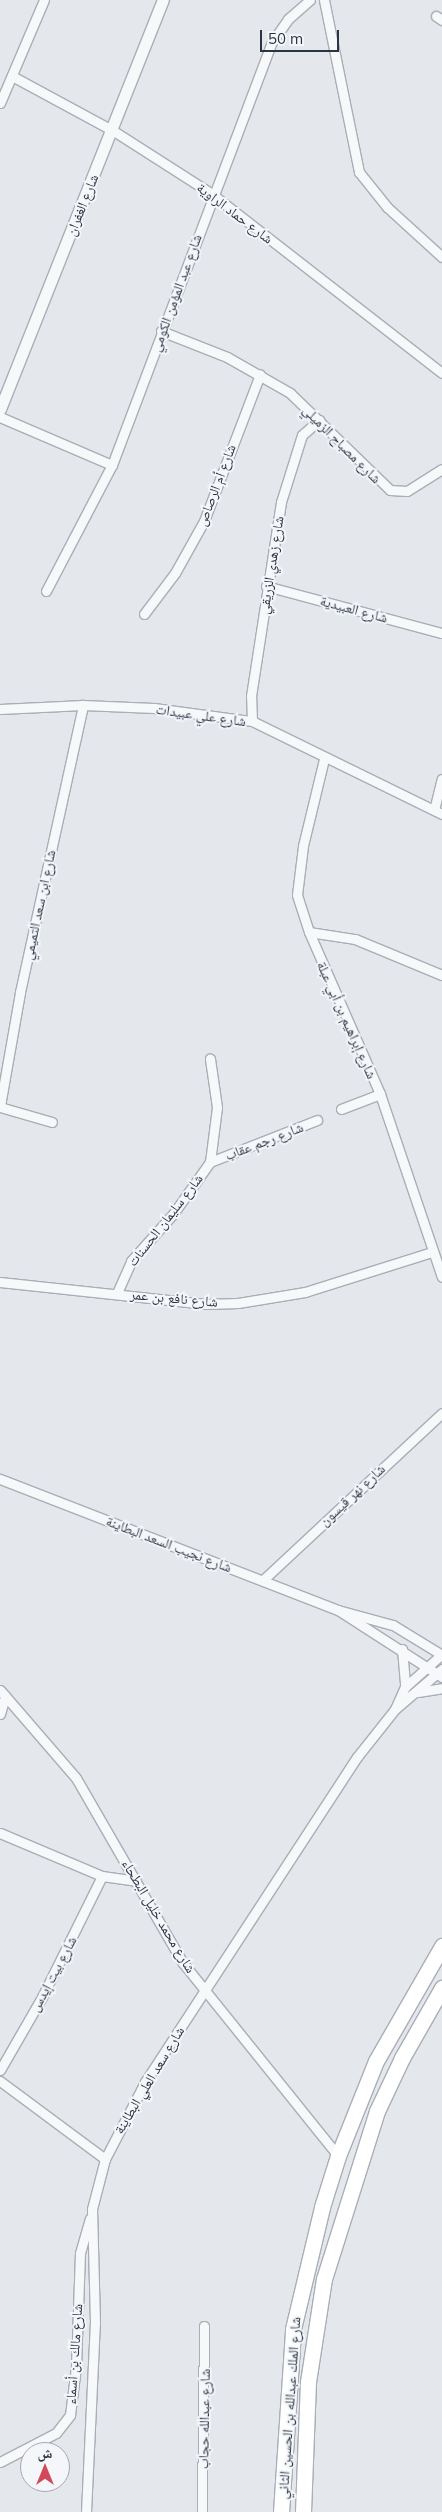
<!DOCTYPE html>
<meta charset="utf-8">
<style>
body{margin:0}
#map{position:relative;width:442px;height:2512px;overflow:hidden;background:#e4e7ec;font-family:Mulish,"Noto Naskh Arabic",sans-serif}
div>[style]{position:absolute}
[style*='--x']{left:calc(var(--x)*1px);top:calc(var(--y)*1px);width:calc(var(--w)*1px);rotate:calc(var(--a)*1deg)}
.roads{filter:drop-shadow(1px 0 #a9aeb7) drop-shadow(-1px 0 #a9aeb7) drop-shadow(0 1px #a9aeb7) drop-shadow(0 -1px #a9aeb7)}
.minor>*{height:9px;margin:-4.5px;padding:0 4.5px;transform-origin:4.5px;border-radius:4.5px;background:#f7f8fa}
.tertiary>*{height:11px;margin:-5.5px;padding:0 5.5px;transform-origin:5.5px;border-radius:5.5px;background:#f7f8fa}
.trunk>*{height:15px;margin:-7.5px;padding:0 7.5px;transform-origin:7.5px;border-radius:7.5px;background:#fff}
span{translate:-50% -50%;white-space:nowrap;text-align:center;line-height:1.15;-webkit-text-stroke:4px #f4f6f9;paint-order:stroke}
.street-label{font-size:14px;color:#2b3445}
.north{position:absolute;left:20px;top:2442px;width:50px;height:50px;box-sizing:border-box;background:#f4f6f9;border:1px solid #a4a8b1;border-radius:50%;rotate:0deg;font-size:14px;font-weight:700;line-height:20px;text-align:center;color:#2b3445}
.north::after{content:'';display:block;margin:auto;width:18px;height:22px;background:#d1495b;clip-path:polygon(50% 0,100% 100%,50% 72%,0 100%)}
.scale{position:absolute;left:260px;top:30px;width:79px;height:22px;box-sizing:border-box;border:2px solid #2b3445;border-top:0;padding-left:6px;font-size:15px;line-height:18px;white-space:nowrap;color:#2b3445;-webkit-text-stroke:4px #f4f6f9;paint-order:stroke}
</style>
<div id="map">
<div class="roads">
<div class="minor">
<div style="--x:324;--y:0;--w:176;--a:78.5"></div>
<div style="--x:359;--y:172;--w:45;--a:51.3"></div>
<div style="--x:387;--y:207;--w:74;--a:42.3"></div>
<div style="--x:436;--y:16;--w:7;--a:34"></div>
<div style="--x:12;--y:76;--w:114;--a:28.4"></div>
<div style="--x:112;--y:130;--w:119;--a:32.6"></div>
<div style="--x:212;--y:194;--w:291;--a:37.9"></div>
<div style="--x:0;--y:103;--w:112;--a:-66.9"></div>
<div style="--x:161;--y:331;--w:71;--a:21.5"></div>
<div style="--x:227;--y:357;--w:73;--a:29.7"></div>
<div style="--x:290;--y:393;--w:139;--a:44.1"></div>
<div style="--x:390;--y:490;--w:17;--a:3"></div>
<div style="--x:407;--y:491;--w:41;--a:-32.2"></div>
<div style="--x:0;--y:417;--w:122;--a:23.2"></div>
<div style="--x:266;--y:586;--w:182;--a:15"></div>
<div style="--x:46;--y:591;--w:142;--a:-62.4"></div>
<div style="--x:112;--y:465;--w:452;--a:-69.3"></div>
<div style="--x:272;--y:42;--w:28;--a:-55"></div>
<div style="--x:288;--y:19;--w:29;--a:-41"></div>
<div style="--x:144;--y:614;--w:51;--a:-52.9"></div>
<div style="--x:175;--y:573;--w:60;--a:-60.9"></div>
<div style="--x:204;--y:521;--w:157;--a:-69.1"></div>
<div style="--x:0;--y:709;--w:83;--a:-2.8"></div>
<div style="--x:83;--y:705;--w:71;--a:2.4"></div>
<div style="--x:154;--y:708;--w:99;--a:7.6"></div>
<div style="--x:252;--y:721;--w:212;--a:26.1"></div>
<div style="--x:252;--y:721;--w:25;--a:-92"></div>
<div style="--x:251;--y:696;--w:196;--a:-81.2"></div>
<div style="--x:281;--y:502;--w:70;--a:-72.6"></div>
<div style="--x:302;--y:435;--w:23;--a:-41"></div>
<div style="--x:324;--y:759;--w:89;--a:103.6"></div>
<div style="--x:303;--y:846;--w:49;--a:97"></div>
<div style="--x:297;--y:895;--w:39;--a:72"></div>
<div style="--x:309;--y:932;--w:177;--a:66.3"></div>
<div style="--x:380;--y:1094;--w:193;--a:71.3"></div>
<div style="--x:434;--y:810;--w:32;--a:-76"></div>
<div style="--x:309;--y:932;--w:47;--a:8.7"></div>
<div style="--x:355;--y:939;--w:94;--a:22.5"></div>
<div style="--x:0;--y:1106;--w:116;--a:-80"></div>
<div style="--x:20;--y:992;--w:294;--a:-77.6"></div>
<div style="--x:0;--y:1107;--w:54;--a:16.1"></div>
<div style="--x:341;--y:1109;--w:42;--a:-21"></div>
<div style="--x:210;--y:1162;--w:115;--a:-21.4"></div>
<div style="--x:0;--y:1282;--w:207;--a:6.1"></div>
<div style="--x:206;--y:1304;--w:32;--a:-2"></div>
<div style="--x:238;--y:1303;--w:68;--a:-9.3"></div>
<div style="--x:305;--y:1292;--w:133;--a:-17.5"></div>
<div style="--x:117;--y:1293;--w:35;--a:-66"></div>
<div style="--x:131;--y:1261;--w:63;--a:-48.2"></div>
<div style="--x:173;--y:1214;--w:64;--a:-54.6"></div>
<div style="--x:210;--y:1162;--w:55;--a:-82.7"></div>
<div style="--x:217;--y:1107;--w:49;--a:-98.3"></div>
<div style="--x:0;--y:1479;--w:362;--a:21.2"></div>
<div style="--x:338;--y:1610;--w:57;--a:15.3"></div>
<div style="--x:393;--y:1625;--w:57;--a:31.5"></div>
<div style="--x:264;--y:1579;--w:243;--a:-43"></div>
<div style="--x:338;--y:1610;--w:124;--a:32.8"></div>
<div style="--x:402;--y:1649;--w:38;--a:85"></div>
<div style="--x:0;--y:1690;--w:116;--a:49.2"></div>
<div style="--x:76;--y:1778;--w:214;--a:60"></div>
<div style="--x:183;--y:1963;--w:248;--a:51.2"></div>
<div style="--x:418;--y:1692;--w:24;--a:-9"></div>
<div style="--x:395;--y:1709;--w:24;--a:-66"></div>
<div style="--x:405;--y:1687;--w:50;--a:-41.7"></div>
<div style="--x:0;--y:1714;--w:19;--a:-74"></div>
<div style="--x:0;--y:1833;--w:111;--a:22.9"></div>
<div style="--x:102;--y:1876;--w:34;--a:8"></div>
<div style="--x:0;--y:2070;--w:84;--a:-60.1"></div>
<div style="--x:42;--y:1997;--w:135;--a:-63.6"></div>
<div style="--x:0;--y:2081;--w:131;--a:36.6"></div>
<div style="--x:0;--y:2462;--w:63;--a:-27.4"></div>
<div style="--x:56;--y:2433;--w:23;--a:-52"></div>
<div style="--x:70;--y:2415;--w:48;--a:-82.9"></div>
<div style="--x:76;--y:2367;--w:114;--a:-88"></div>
<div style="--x:80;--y:2253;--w:36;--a:-74"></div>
<div style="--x:86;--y:2512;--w:189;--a:-87.3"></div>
<div style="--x:95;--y:2323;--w:114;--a:-91.5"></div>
<div style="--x:92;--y:2209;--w:52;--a:-75.4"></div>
<div style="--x:105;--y:2159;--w:87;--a:-62.5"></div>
<div style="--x:145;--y:2082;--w:388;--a:-56.9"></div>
<div style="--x:357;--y:1757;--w:61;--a:-51.6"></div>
<div style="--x:395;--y:1709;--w:62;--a:-40.4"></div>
<div style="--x:202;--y:2512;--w:186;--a:-89.4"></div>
</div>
<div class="tertiary">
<div style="--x:0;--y:409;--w:440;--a:-68.3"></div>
</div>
<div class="trunk">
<div style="--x:281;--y:2512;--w:183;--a:-86.2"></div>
<div style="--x:293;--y:2329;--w:125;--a:-76.6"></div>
<div style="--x:322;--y:2207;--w:53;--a:-72.6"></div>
<div style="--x:338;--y:2156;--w:102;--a:-68.2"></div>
<div style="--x:376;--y:2061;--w:133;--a:-60.1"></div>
<div style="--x:303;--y:2512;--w:130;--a:-87.8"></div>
<div style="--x:308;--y:2382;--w:104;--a:-81.2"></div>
<div style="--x:324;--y:2279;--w:176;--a:-72.5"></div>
<div style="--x:377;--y:2111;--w:59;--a:-64.7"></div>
<div style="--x:402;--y:2058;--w:81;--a:-60.3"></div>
</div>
</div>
<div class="street-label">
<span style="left:82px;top:205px;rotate:-68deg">شارع الغفران</span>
<span style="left:235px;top:213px;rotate:37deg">شارع حماد الراوية</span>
<span style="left:176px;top:293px;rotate:-70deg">شارع عبد المؤمن الكومي</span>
<span style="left:342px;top:444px;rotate:45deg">شارع مصباح الزميلي</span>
<span style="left:216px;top:485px;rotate:-69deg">شارع أم الرصاص</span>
<span style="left:271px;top:565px;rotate:-81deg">شارع زهدي الزريقي</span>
<span style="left:354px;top:609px;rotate:15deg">شارع العبيدية</span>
<span style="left:201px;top:715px;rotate:8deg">شارع علي عبيدات</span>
<span style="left:39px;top:905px;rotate:-78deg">شارع ابن سعد التميمي</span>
<span style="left:347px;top:1020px;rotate:66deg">شارع إبراهيم بن أبي عبلة</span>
<span style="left:264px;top:1141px;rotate:-21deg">شارع رجم عقاب</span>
<span style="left:165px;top:1220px;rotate:-52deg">شارع سليمان الحسنات</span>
<span style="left:174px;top:1298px;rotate:5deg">شارع نافع بن عمر</span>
<span style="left:352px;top:1495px;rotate:-43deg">شارع نهر قيسون</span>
<span style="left:169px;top:1544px;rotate:21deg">شارع نجيب السعد البطاينة</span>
<span style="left:159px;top:1916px;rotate:59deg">شارع محمد خليل البطحاء</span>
<span style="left:53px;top:1974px;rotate:-62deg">شارع بيت إيدس</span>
<span style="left:149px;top:2080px;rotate:-59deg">شارع سعد العلي البطاينة</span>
<span style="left:74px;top:2354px;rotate:-86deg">شارع مالك بن أسماء</span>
<span style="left:289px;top:2408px;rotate:-86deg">شارع الملك عبدالله بن الحسين الثاني</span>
<span style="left:204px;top:2419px;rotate:-89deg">شارع عبدالله حجاب</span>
</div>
<div class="north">ش</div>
<div class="scale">50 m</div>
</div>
